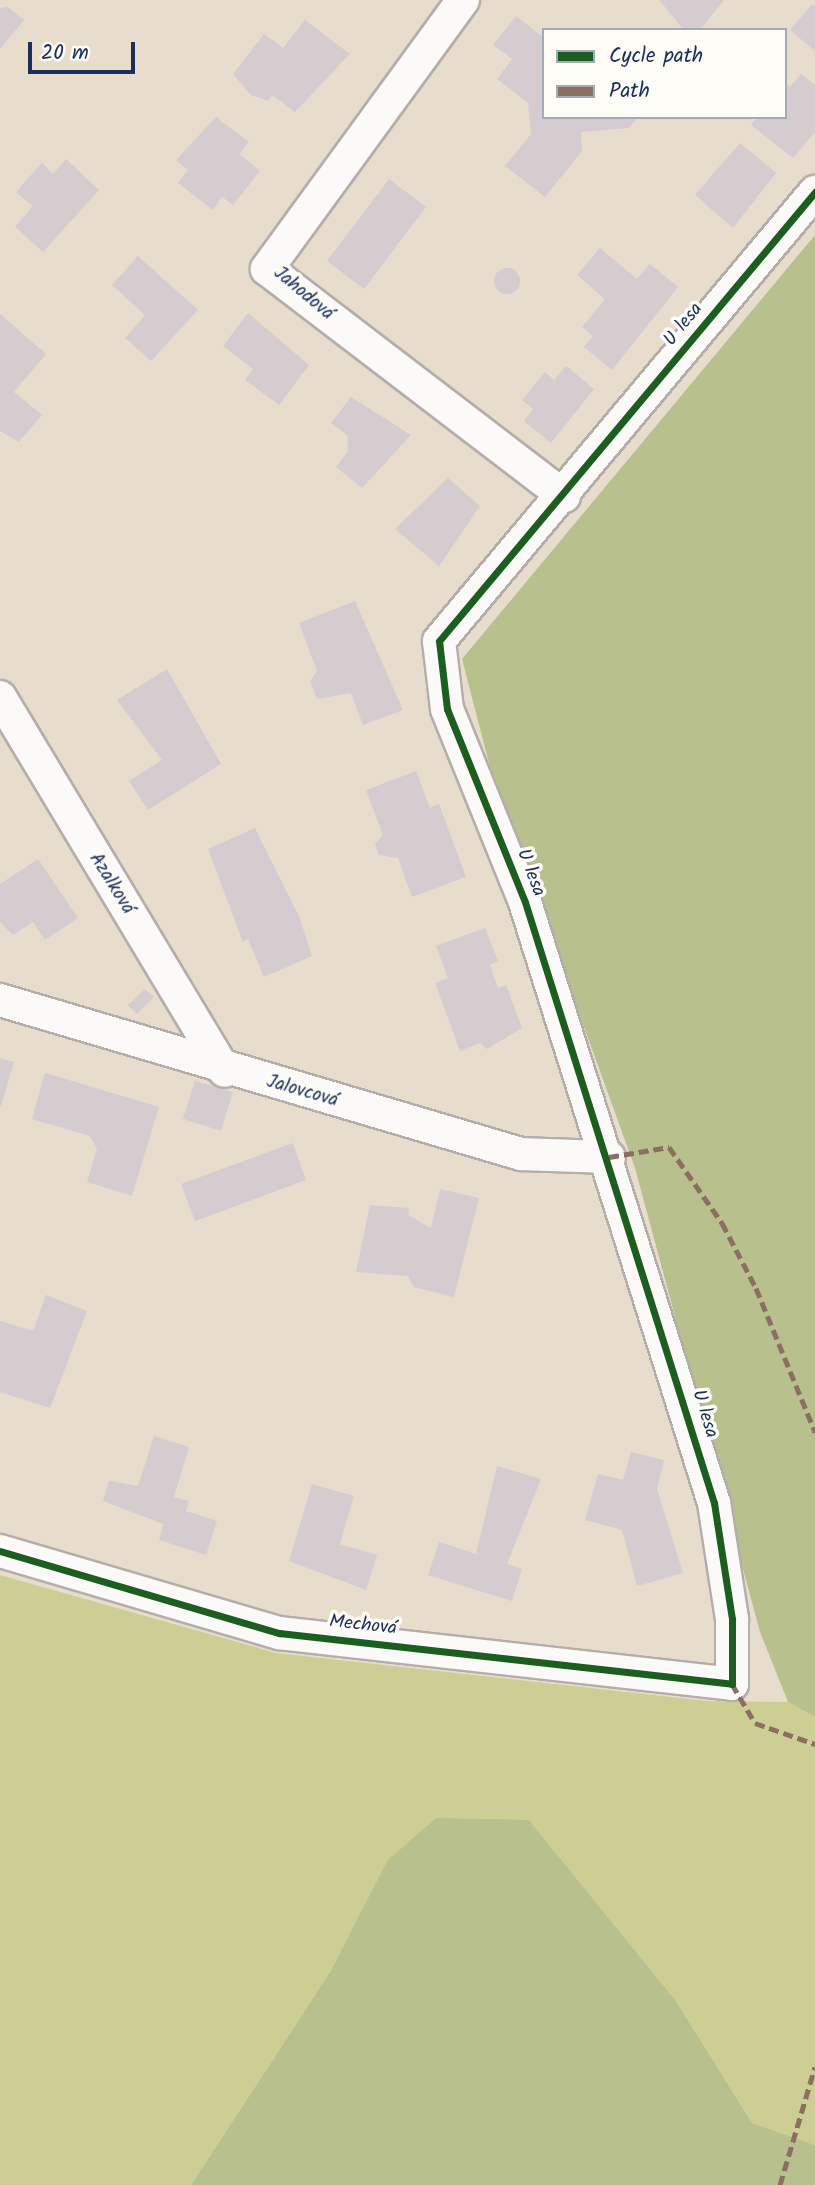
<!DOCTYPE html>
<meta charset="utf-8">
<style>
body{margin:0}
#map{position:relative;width:815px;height:2185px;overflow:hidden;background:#e8dccd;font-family:Kalam,sans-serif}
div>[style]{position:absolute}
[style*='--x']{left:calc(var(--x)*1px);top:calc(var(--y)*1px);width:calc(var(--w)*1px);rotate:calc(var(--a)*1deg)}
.green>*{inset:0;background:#ccce94}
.forest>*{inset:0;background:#b8c08e}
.building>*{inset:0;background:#d5cccf}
.round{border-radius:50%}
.roads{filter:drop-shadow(2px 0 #b4aeaa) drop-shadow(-2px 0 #b4aeaa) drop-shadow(0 2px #b4aeaa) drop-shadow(0 -2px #b4aeaa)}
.street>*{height:32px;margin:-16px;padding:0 16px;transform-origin:16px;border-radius:16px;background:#fcfaf8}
.quiet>*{height:5px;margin-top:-2.5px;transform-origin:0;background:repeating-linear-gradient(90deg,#8d6e63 0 10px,transparent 0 15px)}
.cycleway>*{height:7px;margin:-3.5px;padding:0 3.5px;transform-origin:3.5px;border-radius:3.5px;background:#1b5e20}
span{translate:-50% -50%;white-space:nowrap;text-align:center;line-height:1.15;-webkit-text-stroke:7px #fdfcf7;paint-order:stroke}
.street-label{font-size:19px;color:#1b2f5e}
.legend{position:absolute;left:542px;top:28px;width:245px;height:91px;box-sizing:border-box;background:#fdfcf7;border:2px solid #a3aaba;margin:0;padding:9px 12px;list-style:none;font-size:21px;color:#1b2f5e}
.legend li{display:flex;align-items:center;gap:14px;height:35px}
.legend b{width:35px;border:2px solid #a3aaba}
.scale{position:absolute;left:28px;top:42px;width:107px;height:32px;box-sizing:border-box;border:4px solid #1b2f5e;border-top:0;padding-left:9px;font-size:21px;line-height:24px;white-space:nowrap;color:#1b2f5e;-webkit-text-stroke:5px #fdfcf7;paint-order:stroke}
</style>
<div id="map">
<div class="green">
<div style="clip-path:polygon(0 1575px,276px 1653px,707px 1701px,788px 1702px,815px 1717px,815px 2145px,752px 2123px,676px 2001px,529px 1820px,387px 1861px,330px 1972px,191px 2185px,0 2185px)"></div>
</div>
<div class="forest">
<div style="clip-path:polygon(815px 235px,815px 1717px,788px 1702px,760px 1632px,635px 1168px,490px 767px,462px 659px)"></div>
<div style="clip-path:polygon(436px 1818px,529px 1820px,676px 2001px,752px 2123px,815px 2145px,815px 2185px,191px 2185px,330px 1972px,387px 1861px)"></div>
</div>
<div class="building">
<div style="clip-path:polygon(659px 0,724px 0,700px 30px,684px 30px)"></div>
<div style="clip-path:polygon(812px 4px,815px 7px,815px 51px,790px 30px)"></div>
<div style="clip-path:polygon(8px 7px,24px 20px,0 49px,0 8px)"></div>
<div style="clip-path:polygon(516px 16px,544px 38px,544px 117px,638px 117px,629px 128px,581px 132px,582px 151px,545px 197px,505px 166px,531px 134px,528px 103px,497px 79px,512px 59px,493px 45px)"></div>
<div style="clip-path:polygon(305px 20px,350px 54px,295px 112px,272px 95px,268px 101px,251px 95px,233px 74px,264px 34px,283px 48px)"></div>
<div style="clip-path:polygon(801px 74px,815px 85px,815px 132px,793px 158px,751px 125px,757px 117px,785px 117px,785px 83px,790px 87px)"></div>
<div style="clip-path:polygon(216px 117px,249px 142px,239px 154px,260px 171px,233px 205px,222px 197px,213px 210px,178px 183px,188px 170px,176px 160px)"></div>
<div style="clip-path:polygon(740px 143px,776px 173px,733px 228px,695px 195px)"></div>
<div style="clip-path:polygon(66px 159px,99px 190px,43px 252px,15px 227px,33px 206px,16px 192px,42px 163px,53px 174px)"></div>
<div style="clip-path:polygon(389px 179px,426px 207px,364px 289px,327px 261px)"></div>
<div style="clip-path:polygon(600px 248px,637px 279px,650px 264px,678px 287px,612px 370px,584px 347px,593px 336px,582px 327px,605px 299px,577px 275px)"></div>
<div style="clip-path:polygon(138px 256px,198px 310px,151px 361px,125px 338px,145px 315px,112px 285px)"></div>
<div class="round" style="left:494px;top:268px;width:26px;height:26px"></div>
<div style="clip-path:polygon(248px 313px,309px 365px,279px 405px,245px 380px,253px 369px,223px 346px)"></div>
<div style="clip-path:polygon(0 314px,46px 354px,14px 392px,42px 415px,19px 442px,0 431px)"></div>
<div style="clip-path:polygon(566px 366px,594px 389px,551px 443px,524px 421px,533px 409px,522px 400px,545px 372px,554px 380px)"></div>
<div style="clip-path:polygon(351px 397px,411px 435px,362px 488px,336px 467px,348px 451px,347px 435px,331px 423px)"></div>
<div style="clip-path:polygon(448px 478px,480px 506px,439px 566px,395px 529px)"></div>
<div style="clip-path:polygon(355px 601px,403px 710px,363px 725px,351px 693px,317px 699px,310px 681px,317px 671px,299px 623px)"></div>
<div style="clip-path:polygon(167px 669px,221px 764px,148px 810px,129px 781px,162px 760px,117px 700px)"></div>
<div style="clip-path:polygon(416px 771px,430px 808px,439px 804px,466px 877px,412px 897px,398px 858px,379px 855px,375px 844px,383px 835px,366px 790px)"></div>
<div style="clip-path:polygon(255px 828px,299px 916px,312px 956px,264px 977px,248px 939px,243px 942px,208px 849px)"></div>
<div style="clip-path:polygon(38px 859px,78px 918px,45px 940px,33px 922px,13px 935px,0 922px,0 884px)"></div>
<div style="clip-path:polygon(485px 928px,498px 961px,490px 965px,498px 988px,506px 985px,522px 1028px,487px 1049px,480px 1043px,460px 1051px,435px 983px,448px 978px,436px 946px)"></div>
<div style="clip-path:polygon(145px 989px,154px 997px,137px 1014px,128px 1005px)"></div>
<div style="clip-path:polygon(0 1058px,14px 1062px,1px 1106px,0 1106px)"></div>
<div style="clip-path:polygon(45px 1073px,159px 1107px,132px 1196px,87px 1182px,97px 1149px,90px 1136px,32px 1119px)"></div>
<div style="clip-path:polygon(195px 1081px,233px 1092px,221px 1131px,183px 1119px)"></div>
<div style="clip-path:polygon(293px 1143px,306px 1180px,195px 1221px,181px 1184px)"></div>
<div style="clip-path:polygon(440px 1189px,479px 1198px,454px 1297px,414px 1287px,408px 1276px,356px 1272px,370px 1205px,409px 1208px,408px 1215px,431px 1228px)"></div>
<div style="clip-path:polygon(46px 1295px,87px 1311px,50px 1408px,0 1392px,0 1321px,33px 1331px)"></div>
<div style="clip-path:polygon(154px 1436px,189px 1447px,174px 1497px,189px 1501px,186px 1511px,217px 1521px,206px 1555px,159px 1540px,163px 1524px,103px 1501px,109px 1481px,138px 1486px)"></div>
<div style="clip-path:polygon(631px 1452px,664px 1460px,657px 1489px,683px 1573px,637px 1586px,622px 1530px,585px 1520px,598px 1474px,623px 1480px)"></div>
<div style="clip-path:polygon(497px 1466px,541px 1479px,507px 1564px,522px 1569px,512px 1601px,428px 1575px,439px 1542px,476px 1554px)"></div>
<div style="clip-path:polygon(312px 1484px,354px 1496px,340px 1544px,377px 1555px,366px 1590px,289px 1561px)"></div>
</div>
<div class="roads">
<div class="street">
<div style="--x:463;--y:0;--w:333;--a:126.1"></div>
<div style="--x:267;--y:269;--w:374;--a:37.4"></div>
<div style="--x:0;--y:697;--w:436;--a:59"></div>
<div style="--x:0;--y:1000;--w:543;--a:16.47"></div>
<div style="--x:521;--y:1154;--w:88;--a:2"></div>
<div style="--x:0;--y:1551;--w:291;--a:16.4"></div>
<div style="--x:279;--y:1633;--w:456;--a:6.4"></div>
<div style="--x:732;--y:1684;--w:65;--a:-90"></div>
<div style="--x:732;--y:1619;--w:117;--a:-98.8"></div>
<div style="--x:714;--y:1503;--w:630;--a:-107.46"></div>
<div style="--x:525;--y:902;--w:208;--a:-112"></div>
<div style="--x:447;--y:709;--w:68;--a:-96.7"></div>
<div style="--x:439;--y:641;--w:586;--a:-50.06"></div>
</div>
</div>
<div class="quiet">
<div style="--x:609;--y:1157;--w:61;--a:-9.5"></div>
<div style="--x:669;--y:1147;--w:93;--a:55.1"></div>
<div style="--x:722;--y:1223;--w:73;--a:62.4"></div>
<div style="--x:756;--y:1288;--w:156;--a:67.7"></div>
<div style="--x:732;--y:1684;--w:45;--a:59.5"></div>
<div style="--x:755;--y:1723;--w:64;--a:19.3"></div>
<div style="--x:780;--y:2185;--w:123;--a:-73.5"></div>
</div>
<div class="cycleway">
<div style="--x:0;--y:1551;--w:291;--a:16.4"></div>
<div style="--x:279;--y:1633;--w:456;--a:6.4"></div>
<div style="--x:732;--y:1684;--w:65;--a:-90"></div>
<div style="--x:732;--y:1619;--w:117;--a:-98.8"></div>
<div style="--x:714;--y:1503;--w:630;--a:-107.46"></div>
<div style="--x:525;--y:902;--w:208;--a:-112"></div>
<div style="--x:447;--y:709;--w:68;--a:-96.7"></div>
<div style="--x:439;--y:641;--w:586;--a:-50.06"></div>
</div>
<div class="street-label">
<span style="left:303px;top:294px;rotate:40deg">Jahodová</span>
<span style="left:684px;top:325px;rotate:-51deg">U lesa</span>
<span style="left:530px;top:873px;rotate:69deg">U lesa</span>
<span style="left:111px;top:884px;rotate:58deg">Azalková</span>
<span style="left:302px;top:1092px;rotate:16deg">Jalovcová</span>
<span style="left:704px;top:1414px;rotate:73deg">U lesa</span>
<span style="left:363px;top:1626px;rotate:6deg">Mechová</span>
</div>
<ul class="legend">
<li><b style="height:9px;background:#1b5e20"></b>Cycle path</li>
<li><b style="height:9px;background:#8d6e63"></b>Path</li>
</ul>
<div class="scale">20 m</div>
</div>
